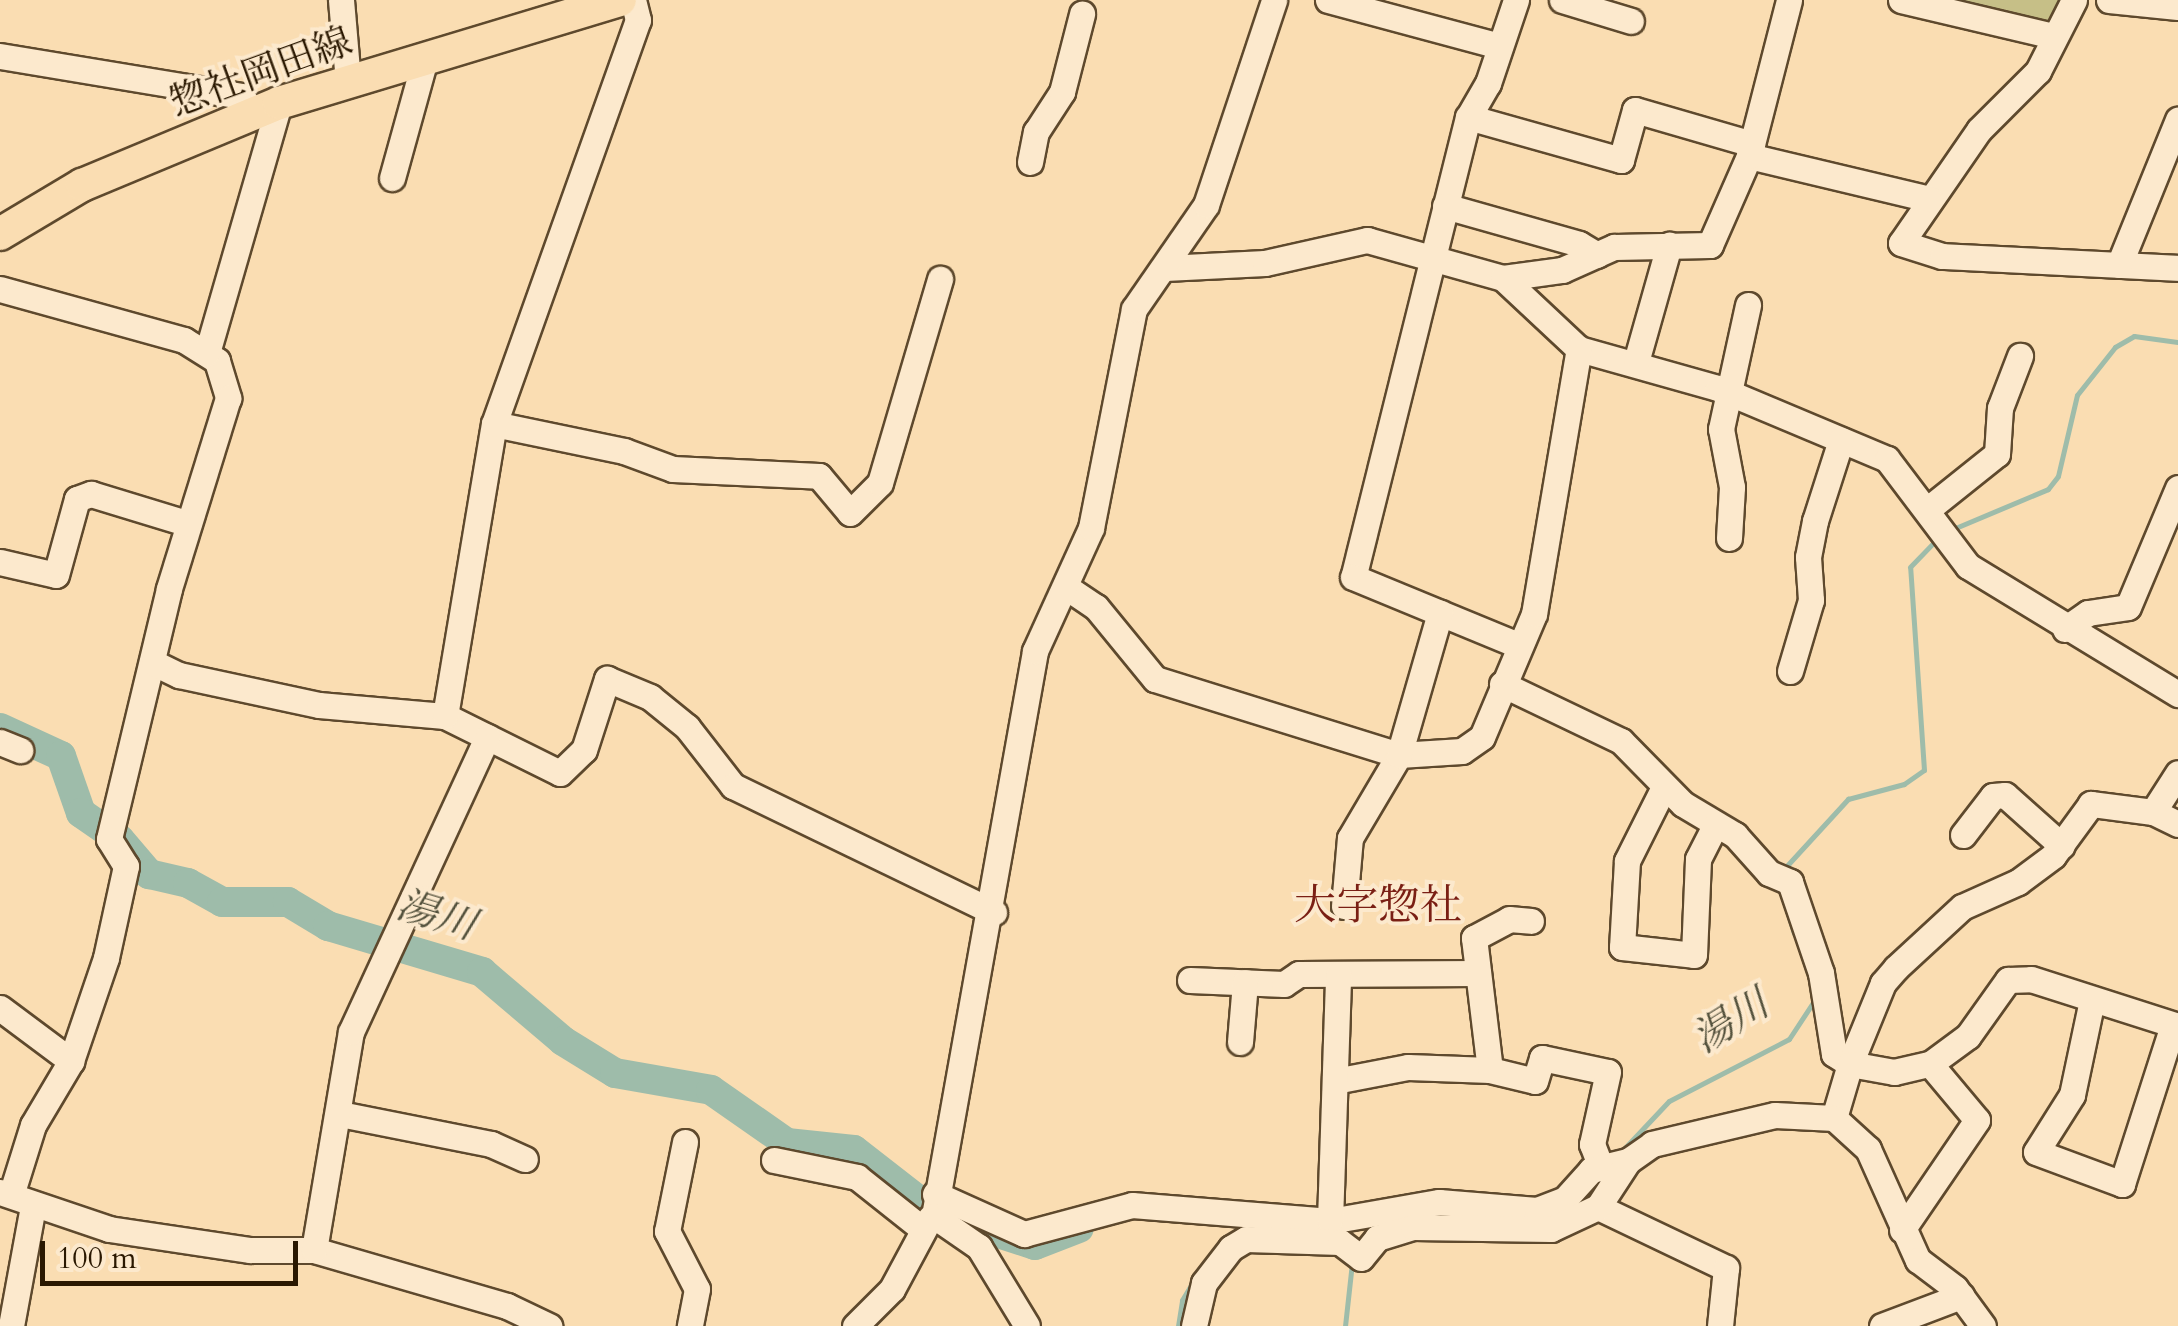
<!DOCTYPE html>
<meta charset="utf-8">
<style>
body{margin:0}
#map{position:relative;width:2178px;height:1326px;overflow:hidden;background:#faddb2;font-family:Cardo,"Noto Serif JP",serif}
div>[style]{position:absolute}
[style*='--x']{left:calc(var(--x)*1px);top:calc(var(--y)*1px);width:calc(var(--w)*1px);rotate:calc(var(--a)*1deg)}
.green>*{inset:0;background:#c6bf87}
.stream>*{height:5px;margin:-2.5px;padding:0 2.5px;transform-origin:2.5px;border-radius:2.5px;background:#9ebcaa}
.river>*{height:30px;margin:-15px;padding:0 15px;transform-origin:15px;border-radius:15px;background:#9ebcaa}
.roads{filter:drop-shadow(2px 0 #5e492d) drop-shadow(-2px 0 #5e492d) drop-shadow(0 2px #5e492d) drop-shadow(0 -2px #5e492d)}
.minor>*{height:25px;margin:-12.5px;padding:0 12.5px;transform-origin:12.5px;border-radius:12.5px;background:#fce9cd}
.major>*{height:32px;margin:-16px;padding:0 16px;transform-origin:16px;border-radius:16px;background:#faddb2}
span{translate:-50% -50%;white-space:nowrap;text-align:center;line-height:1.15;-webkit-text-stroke:8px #fce9cd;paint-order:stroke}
.street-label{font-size:38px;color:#2a1801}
.water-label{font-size:40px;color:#53513c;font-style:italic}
.quarter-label{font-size:42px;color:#7a1f14}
.scale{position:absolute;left:40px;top:1241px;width:258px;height:45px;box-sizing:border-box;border:5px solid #2a1801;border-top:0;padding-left:12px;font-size:30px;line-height:35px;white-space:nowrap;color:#2a1801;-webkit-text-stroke:8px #fce9cd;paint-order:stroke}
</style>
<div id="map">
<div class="green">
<div style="clip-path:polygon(1938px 0,2064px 0,2055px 23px,2044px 28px)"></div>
</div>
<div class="stream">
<div style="--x:1953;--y:529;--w:103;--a:-22.8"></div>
<div style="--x:2048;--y:489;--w:16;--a:-52"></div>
<div style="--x:2058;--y:476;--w:83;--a:-76.8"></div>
<div style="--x:2077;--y:395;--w:61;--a:-51.6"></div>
<div style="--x:2115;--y:347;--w:22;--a:-30"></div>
<div style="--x:2134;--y:336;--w:44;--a:7.8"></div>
<div style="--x:1782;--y:871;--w:98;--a:-47.5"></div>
<div style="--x:1848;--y:799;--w:58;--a:-15"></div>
<div style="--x:1904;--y:784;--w:24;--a:-35"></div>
<div style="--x:1924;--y:770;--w:203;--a:-93.9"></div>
<div style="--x:1910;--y:567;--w:37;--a:-46"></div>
<div style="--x:1780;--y:887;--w:48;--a:73.1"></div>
<div style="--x:1620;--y:1153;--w:71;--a:-46.7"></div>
<div style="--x:1669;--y:1101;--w:135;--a:-27.3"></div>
<div style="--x:1789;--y:1039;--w:45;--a:-56.7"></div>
<div style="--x:1178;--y:1326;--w:26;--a:-81"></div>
<div style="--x:1182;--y:1300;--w:21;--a:-59"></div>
<div style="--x:1345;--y:1326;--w:63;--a:-83.7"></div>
</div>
<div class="river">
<div style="--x:0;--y:728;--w:67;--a:24.7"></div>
<div style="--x:61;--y:756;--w:60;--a:70.7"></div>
<div style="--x:81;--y:813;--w:47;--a:34.7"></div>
<div style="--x:120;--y:840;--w:45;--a:49.5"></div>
<div style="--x:149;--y:874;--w:40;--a:13"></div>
<div style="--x:188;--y:883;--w:39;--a:29"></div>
<div style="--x:222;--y:902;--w:66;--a:0"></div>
<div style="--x:288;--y:902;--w:47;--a:31"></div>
<div style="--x:328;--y:926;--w:161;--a:16.6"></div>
<div style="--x:482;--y:972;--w:106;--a:40.4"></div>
<div style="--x:563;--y:1041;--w:61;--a:31.6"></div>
<div style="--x:615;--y:1073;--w:97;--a:10"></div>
<div style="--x:711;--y:1090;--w:93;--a:34.9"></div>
<div style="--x:787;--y:1143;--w:67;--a:6"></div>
<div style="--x:854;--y:1150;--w:88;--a:38"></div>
<div style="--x:955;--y:1219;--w:84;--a:18"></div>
<div style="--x:1035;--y:1245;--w:47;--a:-21.1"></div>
</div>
<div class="roads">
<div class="minor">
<div style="--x:341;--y:0;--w:82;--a:85.1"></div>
<div style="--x:1328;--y:0;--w:178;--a:15"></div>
<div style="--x:1516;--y:0;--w:88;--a:108.6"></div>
<div style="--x:1488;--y:83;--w:39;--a:120"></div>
<div style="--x:1468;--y:117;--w:474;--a:104"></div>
<div style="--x:1353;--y:577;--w:178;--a:22.4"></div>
<div style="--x:1562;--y:0;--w:72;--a:16.9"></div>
<div style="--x:1901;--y:0;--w:156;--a:13.3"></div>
<div style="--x:2074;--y:0;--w:80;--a:116.9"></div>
<div style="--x:2038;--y:71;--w:83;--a:135"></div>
<div style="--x:1979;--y:130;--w:137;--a:124.6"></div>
<div style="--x:1901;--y:243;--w:43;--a:17.6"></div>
<div style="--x:1942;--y:256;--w:236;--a:2.9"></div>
<div style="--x:2109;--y:0;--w:69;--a:5.8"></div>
<div style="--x:0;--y:56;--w:244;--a:9.4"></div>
<div style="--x:241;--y:96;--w:22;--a:51"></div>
<div style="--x:1468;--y:117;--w:159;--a:15.7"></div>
<div style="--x:1621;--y:160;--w:52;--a:-74.4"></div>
<div style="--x:1635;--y:110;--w:122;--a:16.2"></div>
<div style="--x:1749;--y:156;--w:186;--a:13.4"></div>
<div style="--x:1030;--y:162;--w:31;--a:-79"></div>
<div style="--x:1036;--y:132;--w:48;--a:-57"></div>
<div style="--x:1062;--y:92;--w:81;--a:-75.6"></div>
<div style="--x:392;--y:178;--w:123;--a:-74.5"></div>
<div style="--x:1445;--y:206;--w:139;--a:15.8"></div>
<div style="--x:1579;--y:244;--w:21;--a:31"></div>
<div style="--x:2119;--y:265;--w:157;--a:-67.9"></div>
<div style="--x:1165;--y:268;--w:100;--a:-2.9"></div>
<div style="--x:1265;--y:263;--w:105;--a:-12.7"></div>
<div style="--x:1367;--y:240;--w:141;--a:15.6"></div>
<div style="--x:1503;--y:278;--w:104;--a:43.1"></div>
<div style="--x:1579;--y:349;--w:144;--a:15.7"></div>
<div style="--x:1718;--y:388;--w:183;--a:22.8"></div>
<div style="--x:1887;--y:459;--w:134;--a:52.9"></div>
<div style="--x:1968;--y:566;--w:246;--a:31.4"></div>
<div style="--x:1503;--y:278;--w:60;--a:-7.7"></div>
<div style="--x:1562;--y:270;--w:57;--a:-23.9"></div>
<div style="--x:1614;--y:247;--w:96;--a:-1.2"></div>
<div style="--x:1710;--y:245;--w:97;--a:-66.3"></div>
<div style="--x:1749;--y:156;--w:161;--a:-75.6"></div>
<div style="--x:0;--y:289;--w:191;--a:15.5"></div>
<div style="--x:184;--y:340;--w:39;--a:32"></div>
<div style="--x:217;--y:361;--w:39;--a:73"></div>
<div style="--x:228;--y:398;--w:200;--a:107.2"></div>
<div style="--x:169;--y:589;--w:257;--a:103.5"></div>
<div style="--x:109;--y:839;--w:32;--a:58"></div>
<div style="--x:126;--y:866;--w:94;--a:102.3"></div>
<div style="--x:106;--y:958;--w:109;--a:108.8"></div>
<div style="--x:71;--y:1061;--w:74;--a:120.7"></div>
<div style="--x:33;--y:1125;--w:73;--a:107.4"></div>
<div style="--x:207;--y:353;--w:260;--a:-73.9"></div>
<div style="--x:1636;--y:362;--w:122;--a:-74.2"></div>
<div style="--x:494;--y:424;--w:133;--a:11.7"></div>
<div style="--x:624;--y:451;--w:52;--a:20.2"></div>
<div style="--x:673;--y:469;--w:146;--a:2.7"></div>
<div style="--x:819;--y:476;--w:48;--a:50"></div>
<div style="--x:850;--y:513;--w:42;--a:-45"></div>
<div style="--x:880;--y:483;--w:213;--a:-73.6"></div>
<div style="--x:1928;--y:509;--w:88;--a:-38.6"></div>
<div style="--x:1997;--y:454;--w:46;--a:-86.3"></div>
<div style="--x:2000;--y:408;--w:56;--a:-69"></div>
<div style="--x:1729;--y:538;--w:51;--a:-86.6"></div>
<div style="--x:1732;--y:487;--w:59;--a:-100.7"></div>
<div style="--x:1721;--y:429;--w:127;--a:-77.7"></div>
<div style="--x:0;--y:562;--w:57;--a:13.1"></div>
<div style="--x:56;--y:575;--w:79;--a:-74.6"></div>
<div style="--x:77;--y:499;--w:15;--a:-20"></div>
<div style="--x:91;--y:494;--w:102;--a:17"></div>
<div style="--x:1066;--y:587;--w:36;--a:34"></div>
<div style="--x:1096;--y:607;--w:93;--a:50.7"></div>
<div style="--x:1155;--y:679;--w:256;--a:17.3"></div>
<div style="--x:1399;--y:755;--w:63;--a:-3.6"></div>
<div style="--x:1462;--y:751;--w:24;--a:-35"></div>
<div style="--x:1482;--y:737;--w:134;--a:-67.1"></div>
<div style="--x:1534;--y:614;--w:269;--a:-80.4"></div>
<div style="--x:2065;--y:629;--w:28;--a:-35"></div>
<div style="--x:2088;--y:613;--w:40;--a:-8.5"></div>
<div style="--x:2128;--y:607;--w:129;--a:-67.2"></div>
<div style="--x:154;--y:663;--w:28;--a:26"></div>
<div style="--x:179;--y:675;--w:143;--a:12.1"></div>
<div style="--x:319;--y:705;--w:126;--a:5"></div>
<div style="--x:445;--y:716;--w:128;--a:26.4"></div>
<div style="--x:560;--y:773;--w:33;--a:-44"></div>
<div style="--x:584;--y:750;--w:75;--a:-72.1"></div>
<div style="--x:607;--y:679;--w:47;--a:22.7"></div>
<div style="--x:650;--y:697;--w:48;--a:39"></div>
<div style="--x:687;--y:727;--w:75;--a:52.1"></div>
<div style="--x:733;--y:786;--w:290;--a:25.8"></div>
<div style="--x:1790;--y:671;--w:74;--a:-73.5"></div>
<div style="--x:1811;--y:600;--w:43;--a:-94"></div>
<div style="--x:1808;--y:557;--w:37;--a:-79"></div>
<div style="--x:1815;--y:521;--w:85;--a:-72.2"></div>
<div style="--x:1502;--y:684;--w:132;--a:25.6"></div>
<div style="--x:1621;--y:741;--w:88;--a:45.5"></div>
<div style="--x:1683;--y:804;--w:61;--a:30.8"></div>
<div style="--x:1735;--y:835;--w:51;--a:48.2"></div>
<div style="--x:1769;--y:873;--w:23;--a:23"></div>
<div style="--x:1790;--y:882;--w:96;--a:71.2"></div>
<div style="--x:1821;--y:973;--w:82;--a:80.9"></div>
<div style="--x:1834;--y:1054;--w:19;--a:32"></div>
<div style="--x:1850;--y:1064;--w:56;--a:106.5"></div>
<div style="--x:445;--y:716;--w:296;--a:-80.5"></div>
<div style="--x:494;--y:424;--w:429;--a:-70.4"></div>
<div style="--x:638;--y:20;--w:21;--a:-104"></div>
<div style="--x:0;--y:742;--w:22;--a:22"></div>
<div style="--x:1664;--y:787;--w:83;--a:116.6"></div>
<div style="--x:1627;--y:861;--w:86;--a:93.3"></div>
<div style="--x:1622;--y:947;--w:72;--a:6.3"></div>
<div style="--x:1694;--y:955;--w:96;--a:-87.6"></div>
<div style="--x:1698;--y:859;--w:38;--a:-63"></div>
<div style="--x:2153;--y:812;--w:46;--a:-57.3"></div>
<div style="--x:2178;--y:824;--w:28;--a:-154"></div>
<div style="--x:2153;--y:812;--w:63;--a:-172.6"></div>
<div style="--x:2091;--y:804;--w:64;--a:126.2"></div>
<div style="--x:2053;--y:856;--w:44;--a:143.4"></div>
<div style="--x:2018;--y:882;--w:61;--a:155.9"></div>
<div style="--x:1962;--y:907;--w:90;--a:137.3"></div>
<div style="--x:1896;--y:968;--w:20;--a:131"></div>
<div style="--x:1883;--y:983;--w:87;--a:112.2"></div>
<div style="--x:1850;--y:1064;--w:45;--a:10.3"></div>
<div style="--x:1894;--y:1072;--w:37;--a:-13"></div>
<div style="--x:1930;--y:1064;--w:47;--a:-36.4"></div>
<div style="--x:1968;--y:1036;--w:69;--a:-54.5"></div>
<div style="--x:2008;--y:980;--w:23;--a:-2"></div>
<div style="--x:2031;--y:979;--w:154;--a:17.7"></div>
<div style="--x:1963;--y:835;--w:49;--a:-52.4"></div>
<div style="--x:1993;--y:796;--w:12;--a:-5"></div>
<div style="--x:2005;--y:795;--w:76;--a:41.8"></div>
<div style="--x:1344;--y:906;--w:68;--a:-85"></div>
<div style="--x:1350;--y:838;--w:96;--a:-59.4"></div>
<div style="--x:1399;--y:755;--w:148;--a:-73.9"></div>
<div style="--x:1190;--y:980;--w:94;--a:2.4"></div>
<div style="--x:1284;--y:984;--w:18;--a:-34"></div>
<div style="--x:1299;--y:974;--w:179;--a:-0.3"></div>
<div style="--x:2092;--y:1000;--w:97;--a:101.9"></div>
<div style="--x:2072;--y:1095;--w:67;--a:122.3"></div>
<div style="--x:2036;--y:1152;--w:92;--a:20.4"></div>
<div style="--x:2122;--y:1184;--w:167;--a:-72.2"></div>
<div style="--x:0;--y:1008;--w:89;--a:36.7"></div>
<div style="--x:1240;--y:1042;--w:60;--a:-85.2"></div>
<div style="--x:1490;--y:1070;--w:133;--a:-96.9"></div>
<div style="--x:1474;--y:938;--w:40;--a:-28"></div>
<div style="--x:1509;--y:919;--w:22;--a:5"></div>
<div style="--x:1335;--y:1081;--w:74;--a:-10.9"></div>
<div style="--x:1408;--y:1067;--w:82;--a:2.1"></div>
<div style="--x:1490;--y:1070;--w:46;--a:13.7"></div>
<div style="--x:1535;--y:1081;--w:24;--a:-73"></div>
<div style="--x:1542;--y:1058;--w:67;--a:12"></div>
<div style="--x:1608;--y:1072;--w:74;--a:102.5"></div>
<div style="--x:1592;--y:1144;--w:26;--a:69"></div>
<div style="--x:340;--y:1114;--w:154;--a:11.2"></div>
<div style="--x:491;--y:1144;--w:37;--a:24"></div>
<div style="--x:685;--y:1142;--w:91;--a:101.4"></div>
<div style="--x:667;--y:1231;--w:65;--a:62.7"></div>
<div style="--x:697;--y:1289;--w:38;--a:101"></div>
<div style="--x:774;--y:1160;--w:85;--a:11.6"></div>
<div style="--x:857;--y:1177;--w:80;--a:38.4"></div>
<div style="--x:0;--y:1192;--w:115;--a:18.7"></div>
<div style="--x:109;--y:1229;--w:143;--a:8.5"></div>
<div style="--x:250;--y:1250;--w:64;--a:0"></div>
<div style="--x:314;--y:1250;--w:201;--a:16.2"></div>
<div style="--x:507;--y:1306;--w:47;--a:25.5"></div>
<div style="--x:935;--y:1194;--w:98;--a:24.2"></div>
<div style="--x:1024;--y:1234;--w:112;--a:-15"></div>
<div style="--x:1132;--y:1205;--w:199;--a:4.6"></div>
<div style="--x:1330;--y:1221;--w:111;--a:-9.9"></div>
<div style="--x:1439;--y:1202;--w:98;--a:4.7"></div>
<div style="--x:1537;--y:1210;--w:30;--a:-21"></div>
<div style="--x:1565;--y:1199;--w:39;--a:-48"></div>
<div style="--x:1591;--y:1170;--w:38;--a:-14"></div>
<div style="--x:1628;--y:1161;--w:29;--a:-35"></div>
<div style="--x:1652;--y:1144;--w:126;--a:-13.3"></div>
<div style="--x:1775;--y:1115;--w:59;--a:2.9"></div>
<div style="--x:1834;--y:1118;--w:46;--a:42.4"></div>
<div style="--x:1868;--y:1149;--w:122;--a:65.8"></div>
<div style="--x:1918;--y:1260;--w:46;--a:37.1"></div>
<div style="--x:1955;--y:1288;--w:47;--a:53.6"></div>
<div style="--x:1598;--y:1207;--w:142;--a:25.5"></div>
<div style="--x:1726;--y:1268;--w:58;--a:95.9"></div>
<div style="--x:934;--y:1216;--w:574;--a:-79.86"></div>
<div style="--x:1035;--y:651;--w:135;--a:-65.5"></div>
<div style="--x:1091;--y:528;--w:223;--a:-78.9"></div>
<div style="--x:1134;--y:309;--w:126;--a:-55.3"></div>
<div style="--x:1206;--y:205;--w:216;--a:-71.6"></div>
<div style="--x:934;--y:1216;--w:55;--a:34.6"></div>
<div style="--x:979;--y:1247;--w:92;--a:58.7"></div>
<div style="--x:1330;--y:1221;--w:247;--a:-88.1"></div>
<div style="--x:1902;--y:1230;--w:133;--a:-55.7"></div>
<div style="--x:1977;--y:1120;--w:73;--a:-130"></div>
<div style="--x:314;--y:1250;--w:221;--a:-80.4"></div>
<div style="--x:351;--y:1032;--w:325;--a:-65.2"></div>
<div style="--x:11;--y:1326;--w:122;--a:-79.6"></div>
<div style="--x:855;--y:1326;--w:52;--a:-45"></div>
<div style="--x:892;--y:1289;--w:81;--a:-61.8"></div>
<div style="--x:1194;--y:1326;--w:44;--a:-76.9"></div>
<div style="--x:1204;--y:1283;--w:44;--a:-52.4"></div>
<div style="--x:1231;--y:1248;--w:17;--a:-31"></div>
<div style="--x:1246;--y:1239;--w:94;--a:1.8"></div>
<div style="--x:1340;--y:1242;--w:26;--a:37"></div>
<div style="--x:1361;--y:1258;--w:26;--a:-51"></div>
<div style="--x:1377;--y:1238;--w:38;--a:-17"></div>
<div style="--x:1413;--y:1227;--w:138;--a:0.8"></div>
<div style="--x:1551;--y:1229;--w:52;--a:-25.1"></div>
<div style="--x:1598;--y:1207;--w:55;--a:-56.9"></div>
<div style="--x:1882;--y:1326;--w:85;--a:-20.8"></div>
</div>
<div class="major">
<div style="--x:0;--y:234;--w:96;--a:-30.9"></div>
<div style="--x:82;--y:185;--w:213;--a:-22.6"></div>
<div style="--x:279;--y:103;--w:356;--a:-16.8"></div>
</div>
</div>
<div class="street-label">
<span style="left:261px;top:73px;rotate:-20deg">惣社岡田線</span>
</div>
<div class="water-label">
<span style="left:436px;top:916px;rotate:17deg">湯川</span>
<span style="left:1731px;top:1022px;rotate:-32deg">湯川</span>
</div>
<div class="quarter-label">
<span style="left:1378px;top:906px">大字惣社</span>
</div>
<div class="scale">100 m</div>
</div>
